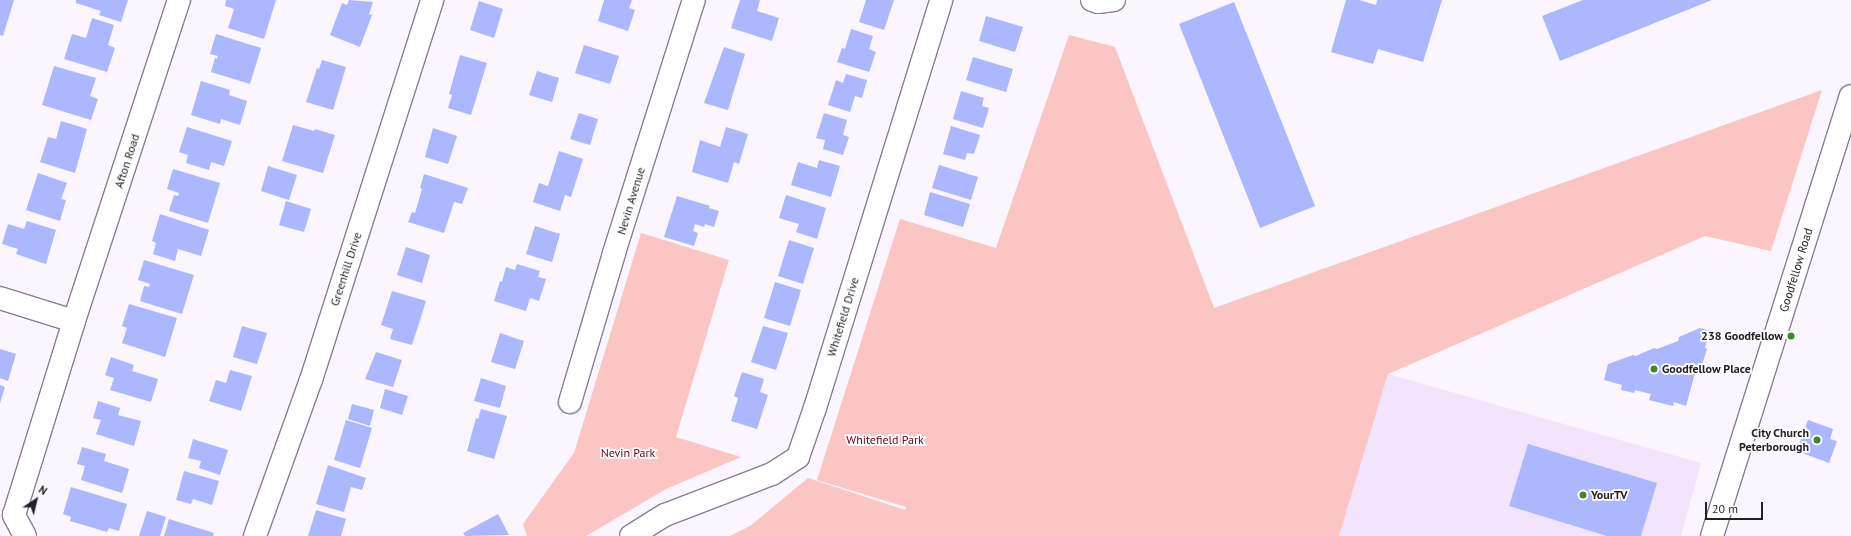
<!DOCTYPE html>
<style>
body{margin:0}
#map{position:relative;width:1851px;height:536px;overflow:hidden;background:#faf5fe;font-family:"PT Sans",sans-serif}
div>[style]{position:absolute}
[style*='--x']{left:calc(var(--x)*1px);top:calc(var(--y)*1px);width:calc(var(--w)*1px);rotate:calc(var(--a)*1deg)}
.built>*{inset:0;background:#f2e4fc}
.green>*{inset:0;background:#fbc5c4}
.building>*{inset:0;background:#abb7fe}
.roads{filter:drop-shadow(1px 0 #897e92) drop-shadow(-1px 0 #897e92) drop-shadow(0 1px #897e92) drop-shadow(0 -1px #897e92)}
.minor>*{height:22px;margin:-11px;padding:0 11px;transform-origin:11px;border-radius:11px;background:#fff}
.dots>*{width:11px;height:11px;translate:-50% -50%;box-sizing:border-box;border:2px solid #fff;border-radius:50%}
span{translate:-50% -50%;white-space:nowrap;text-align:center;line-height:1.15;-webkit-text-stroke:3.5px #fff;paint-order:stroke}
.street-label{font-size:12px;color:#252028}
.poi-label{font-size:12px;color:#252028;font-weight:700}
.right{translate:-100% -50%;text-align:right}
.left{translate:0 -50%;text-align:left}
.park-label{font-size:12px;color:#650316}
.north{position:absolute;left:16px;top:480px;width:40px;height:40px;-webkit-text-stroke:3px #fff;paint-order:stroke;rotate:35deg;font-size:11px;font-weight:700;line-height:16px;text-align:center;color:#252028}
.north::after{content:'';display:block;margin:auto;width:14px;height:18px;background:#252028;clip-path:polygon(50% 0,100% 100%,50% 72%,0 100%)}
.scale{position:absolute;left:1705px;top:502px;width:58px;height:18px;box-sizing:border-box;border:2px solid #252028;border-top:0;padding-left:5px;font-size:12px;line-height:14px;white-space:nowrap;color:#252028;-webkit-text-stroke:3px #fff;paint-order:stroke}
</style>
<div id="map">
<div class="built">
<div style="clip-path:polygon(1388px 374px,1701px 463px,1681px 536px,1339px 536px)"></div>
</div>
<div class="green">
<div style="clip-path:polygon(1069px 35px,1115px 47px,1214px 308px,1822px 90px,1771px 251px,1705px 236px,1388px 374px,1339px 536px,730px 536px,750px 526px,808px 478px,905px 510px,906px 507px,817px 480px,900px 219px,996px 248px)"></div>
<div style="clip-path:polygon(641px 233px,729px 260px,676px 437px,741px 457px,666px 489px,586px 536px,527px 536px,523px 524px,574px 453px)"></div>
</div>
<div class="building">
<div style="clip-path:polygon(0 0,14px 0,3px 36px,0 35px)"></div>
<div style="clip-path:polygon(76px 0,128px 0,121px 22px,99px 15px,101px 11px,76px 3px)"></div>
<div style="clip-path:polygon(226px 0,276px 0,264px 39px,228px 28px,234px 9px,225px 6px)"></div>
<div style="clip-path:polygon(349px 0,373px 2px,369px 14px,372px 15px,360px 47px,330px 35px,342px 3px,347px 5px)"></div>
<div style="clip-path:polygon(604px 0,632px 0,629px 8px,635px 10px,628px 31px,598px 21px)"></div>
<div style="clip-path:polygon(740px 0,760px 0,757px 11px,779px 18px,772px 41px,731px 28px)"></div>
<div style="clip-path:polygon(866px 0,894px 0,884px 30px,859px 22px)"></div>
<div style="clip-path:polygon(1346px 0,1359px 0,1376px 5px,1377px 0,1442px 0,1423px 62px,1378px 49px,1373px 64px,1331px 52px)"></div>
<div style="clip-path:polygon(1583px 0,1712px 0,1560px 61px,1542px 16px)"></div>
<div style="clip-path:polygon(479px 1px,503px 9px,494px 38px,470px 30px)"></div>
<div style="clip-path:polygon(1234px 2px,1315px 206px,1260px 228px,1179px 24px)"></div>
<div style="clip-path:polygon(986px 16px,1023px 27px,1015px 52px,979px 41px)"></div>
<div style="clip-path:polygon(92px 18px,114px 25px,108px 45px,115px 48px,107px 72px,64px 59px,72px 34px,86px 38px)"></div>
<div style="clip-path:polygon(851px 29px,873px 36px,869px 49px,876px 52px,869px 72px,837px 62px,842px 48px,845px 49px)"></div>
<div style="clip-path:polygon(216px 34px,261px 48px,250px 84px,211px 72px,215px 58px,217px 59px,218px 56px,210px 54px)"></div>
<div style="clip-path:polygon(584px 45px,619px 56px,610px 84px,575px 73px)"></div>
<div style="clip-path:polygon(724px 47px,745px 54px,728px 110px,704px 103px)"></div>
<div style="clip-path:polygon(460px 55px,487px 63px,471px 115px,448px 108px,452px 95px,449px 94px,453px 80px)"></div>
<div style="clip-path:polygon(973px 57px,1013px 69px,1006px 92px,966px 80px)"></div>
<div style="clip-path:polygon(322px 60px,346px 67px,333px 110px,306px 102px,317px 68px,319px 69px)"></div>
<div style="clip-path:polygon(54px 66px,96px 78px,90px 96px,98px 99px,91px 120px,42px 105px)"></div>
<div style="clip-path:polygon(537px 71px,559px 78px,552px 102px,529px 95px)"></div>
<div style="clip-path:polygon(846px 74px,867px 80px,862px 98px,855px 96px,850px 112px,828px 105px,836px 80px,843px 83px)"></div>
<div style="clip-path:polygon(201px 81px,230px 90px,229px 95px,247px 101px,240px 125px,221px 119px,220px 124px,191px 115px)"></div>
<div style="clip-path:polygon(961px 91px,984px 98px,982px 106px,989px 108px,983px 128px,953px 119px)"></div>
<div style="clip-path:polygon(579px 113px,598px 119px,590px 145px,570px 139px)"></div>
<div style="clip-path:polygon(824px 113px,847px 120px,843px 135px,849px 137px,843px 155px,823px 149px,825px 140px,816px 138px)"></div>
<div style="clip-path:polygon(61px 121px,87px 129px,75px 173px,40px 162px,48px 137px,56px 139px)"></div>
<div style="clip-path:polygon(293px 125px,314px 131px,315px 129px,335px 135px,323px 173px,282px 161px)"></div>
<div style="clip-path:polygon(951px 126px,980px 135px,974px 154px,967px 153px,965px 160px,943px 154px)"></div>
<div style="clip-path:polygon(187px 127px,232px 141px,224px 166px,211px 162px,209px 170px,186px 163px,188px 155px,179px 152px)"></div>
<div style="clip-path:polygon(726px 127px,748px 134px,739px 164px,734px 162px,728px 183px,692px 172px,700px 140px,720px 147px)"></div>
<div style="clip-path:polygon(433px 128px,457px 136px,448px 164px,425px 157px)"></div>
<div style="clip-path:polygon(559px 151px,583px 159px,571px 197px,565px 195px,560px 211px,533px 202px,539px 183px,548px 186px)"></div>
<div style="clip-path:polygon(819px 160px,840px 166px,831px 197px,791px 185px,798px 162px,817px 168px)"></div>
<div style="clip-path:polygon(939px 165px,978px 177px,971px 200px,932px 188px)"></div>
<div style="clip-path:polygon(268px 166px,297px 175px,289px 200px,261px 191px)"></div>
<div style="clip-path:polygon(173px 169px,220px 183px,208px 223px,169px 211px,174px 195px,178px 196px,179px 193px,167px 189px)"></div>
<div style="clip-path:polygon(38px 173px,67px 183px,61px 199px,66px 200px,60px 221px,26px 210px)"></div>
<div style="clip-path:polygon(424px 174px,468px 188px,462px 204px,454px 202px,444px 233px,408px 222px,412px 212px,415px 213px,422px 189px,420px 188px)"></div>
<div style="clip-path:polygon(930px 192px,970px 204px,963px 227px,924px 215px)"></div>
<div style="clip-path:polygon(786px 195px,826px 208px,817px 239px,796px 232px,799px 224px,779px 218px)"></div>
<div style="clip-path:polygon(677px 196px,710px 206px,709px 208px,719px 211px,714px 227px,705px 224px,704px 227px,695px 224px,693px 231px,698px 233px,694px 246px,664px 237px)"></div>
<div style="clip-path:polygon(286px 201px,311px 209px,304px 232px,279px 225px)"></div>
<div style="clip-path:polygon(160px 214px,209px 230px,201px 256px,178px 249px,175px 261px,153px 254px,156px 243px,152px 241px)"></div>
<div style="clip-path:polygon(27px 221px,56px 230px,46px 264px,16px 254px,18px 249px,2px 244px,8px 224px,24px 229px)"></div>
<div style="clip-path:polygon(535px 226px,560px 234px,552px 262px,526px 254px)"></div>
<div style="clip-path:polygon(789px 240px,814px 248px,803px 284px,778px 276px)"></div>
<div style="clip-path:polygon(406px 247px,430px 255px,422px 283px,397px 275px)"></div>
<div style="clip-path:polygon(144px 260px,194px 275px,182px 314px,140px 301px,144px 286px,149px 287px,150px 284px,138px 280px)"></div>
<div style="clip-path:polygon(517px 264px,540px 271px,538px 277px,546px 279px,539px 301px,530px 298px,526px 311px,494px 301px,500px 281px,502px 282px,506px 267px,515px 270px)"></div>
<div style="clip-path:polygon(775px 282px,801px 290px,790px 326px,764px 318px)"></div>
<div style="clip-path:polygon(392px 291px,426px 301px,412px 345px,390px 339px,393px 329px,381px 325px)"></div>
<div style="clip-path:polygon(129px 304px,177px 318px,165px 357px,122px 343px,127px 328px,122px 326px)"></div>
<div style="clip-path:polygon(242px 326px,267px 333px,257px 364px,233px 357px)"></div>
<div style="clip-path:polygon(763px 326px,788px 333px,776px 370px,751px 362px)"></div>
<div style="clip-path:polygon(1700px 328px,1710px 331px,1705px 348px,1707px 349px,1699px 374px,1695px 373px,1686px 406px,1674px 402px,1673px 406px,1649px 400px,1651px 394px,1635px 390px,1634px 393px,1621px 390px,1622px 385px,1604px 380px,1608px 364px,1633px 355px,1636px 356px,1654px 348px,1657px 349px,1678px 341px,1679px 337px)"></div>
<div style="clip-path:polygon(500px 333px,524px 341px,515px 369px,491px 362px)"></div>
<div style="clip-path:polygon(0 349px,16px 354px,8px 381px,0 378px)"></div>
<div style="clip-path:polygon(376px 352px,402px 360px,393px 387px,365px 379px)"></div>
<div style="clip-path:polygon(111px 357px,134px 365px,132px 371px,158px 379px,151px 402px,110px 390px,114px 378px,105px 375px)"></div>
<div style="clip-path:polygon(230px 370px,252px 376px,241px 411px,209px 401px,216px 380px,226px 383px)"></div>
<div style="clip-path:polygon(742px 372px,764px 379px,760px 392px,768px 395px,757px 429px,731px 421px,738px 398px,734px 396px)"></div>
<div style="clip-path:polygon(481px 378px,506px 386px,500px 408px,474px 401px)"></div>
<div style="clip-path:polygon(0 385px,5px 387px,0 403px)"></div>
<div style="clip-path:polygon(385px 389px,408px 396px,402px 415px,380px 408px)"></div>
<div style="clip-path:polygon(98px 401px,120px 408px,118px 415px,141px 421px,134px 446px,96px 434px,101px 420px,93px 418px)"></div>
<div style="clip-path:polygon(352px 404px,374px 410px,370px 426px,348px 419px)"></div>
<div style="clip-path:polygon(481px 409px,507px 416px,494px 459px,467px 451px,476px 418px,478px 419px)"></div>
<div style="clip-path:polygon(346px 420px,372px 428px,360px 468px,334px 460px)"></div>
<div style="clip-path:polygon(1808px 420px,1833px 429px,1830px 439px,1837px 441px,1829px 463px,1797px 451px)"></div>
<div style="clip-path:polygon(193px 439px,228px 450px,220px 475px,199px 468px,201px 461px,188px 458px)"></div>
<div style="clip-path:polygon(1528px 444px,1657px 483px,1641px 536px,1607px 536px,1509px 506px)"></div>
<div style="clip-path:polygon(82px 447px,106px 454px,104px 461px,129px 469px,122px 493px,81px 480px,85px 466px,77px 464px)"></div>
<div style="clip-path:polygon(328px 465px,366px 478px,362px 490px,351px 487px,344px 512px,316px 504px)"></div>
<div style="clip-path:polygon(184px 471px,219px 481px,212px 505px,193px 499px,191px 504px,176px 500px)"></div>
<div style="clip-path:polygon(71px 487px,127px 504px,119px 531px,109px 528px,107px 532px,70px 521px,71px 517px,63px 514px)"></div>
<div style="clip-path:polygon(316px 510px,346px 519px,341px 536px,308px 536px)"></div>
<div style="clip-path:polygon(147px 511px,166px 517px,160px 536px,139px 536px)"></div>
<div style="clip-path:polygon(498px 514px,509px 535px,465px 536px,463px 533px)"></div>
<div style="clip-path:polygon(169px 519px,214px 533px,213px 536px,164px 536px)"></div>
</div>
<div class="roads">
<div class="minor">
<div style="--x:1092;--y:0;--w:6;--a:18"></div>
<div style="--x:1098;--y:2;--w:16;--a:-7"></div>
<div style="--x:0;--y:298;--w:77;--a:17.3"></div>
<div style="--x:570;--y:402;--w:155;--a:-73.5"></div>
<div style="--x:614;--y:253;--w:265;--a:-72.5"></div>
<div style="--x:25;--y:536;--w:24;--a:-118"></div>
<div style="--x:14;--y:515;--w:203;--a:-72.8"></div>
<div style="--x:74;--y:321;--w:338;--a:-71.9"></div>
<div style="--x:255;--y:536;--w:166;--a:-70.3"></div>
<div style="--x:311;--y:380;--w:399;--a:-72.3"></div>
<div style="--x:631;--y:536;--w:40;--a:-32"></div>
<div style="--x:665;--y:515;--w:115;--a:-21"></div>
<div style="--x:772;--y:474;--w:31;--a:-33"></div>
<div style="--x:798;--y:457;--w:52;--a:-70.9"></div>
<div style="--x:815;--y:408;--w:427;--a:-72.8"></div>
<div style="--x:1712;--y:536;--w:461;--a:-72.5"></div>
</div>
</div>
<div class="dots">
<div style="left:1791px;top:336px;background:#40872c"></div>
<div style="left:1654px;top:369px;background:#40872c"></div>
<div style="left:1817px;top:440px;background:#40872c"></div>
<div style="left:1583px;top:495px;background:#40872c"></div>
</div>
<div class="street-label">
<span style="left:127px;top:161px;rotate:-72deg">Afton Road</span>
<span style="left:631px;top:201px;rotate:-73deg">Nevin Avenue</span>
<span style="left:346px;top:269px;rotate:-72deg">Greenhill Drive</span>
<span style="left:1796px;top:270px;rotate:-73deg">Goodfellow Road</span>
<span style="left:843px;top:317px;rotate:-73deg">Whitefield Drive</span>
</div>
<div class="poi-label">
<span class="right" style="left:1783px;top:336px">238 Goodfellow</span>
<span class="left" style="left:1662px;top:369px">Goodfellow Place</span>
<span class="right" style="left:1809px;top:440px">City Church<br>Peterborough</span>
<span class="left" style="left:1591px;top:495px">YourTV</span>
</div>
<div class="park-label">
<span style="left:885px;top:440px">Whitefield Park</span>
<span style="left:628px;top:453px">Nevin Park</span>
</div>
<div class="north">N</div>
<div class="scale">20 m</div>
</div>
